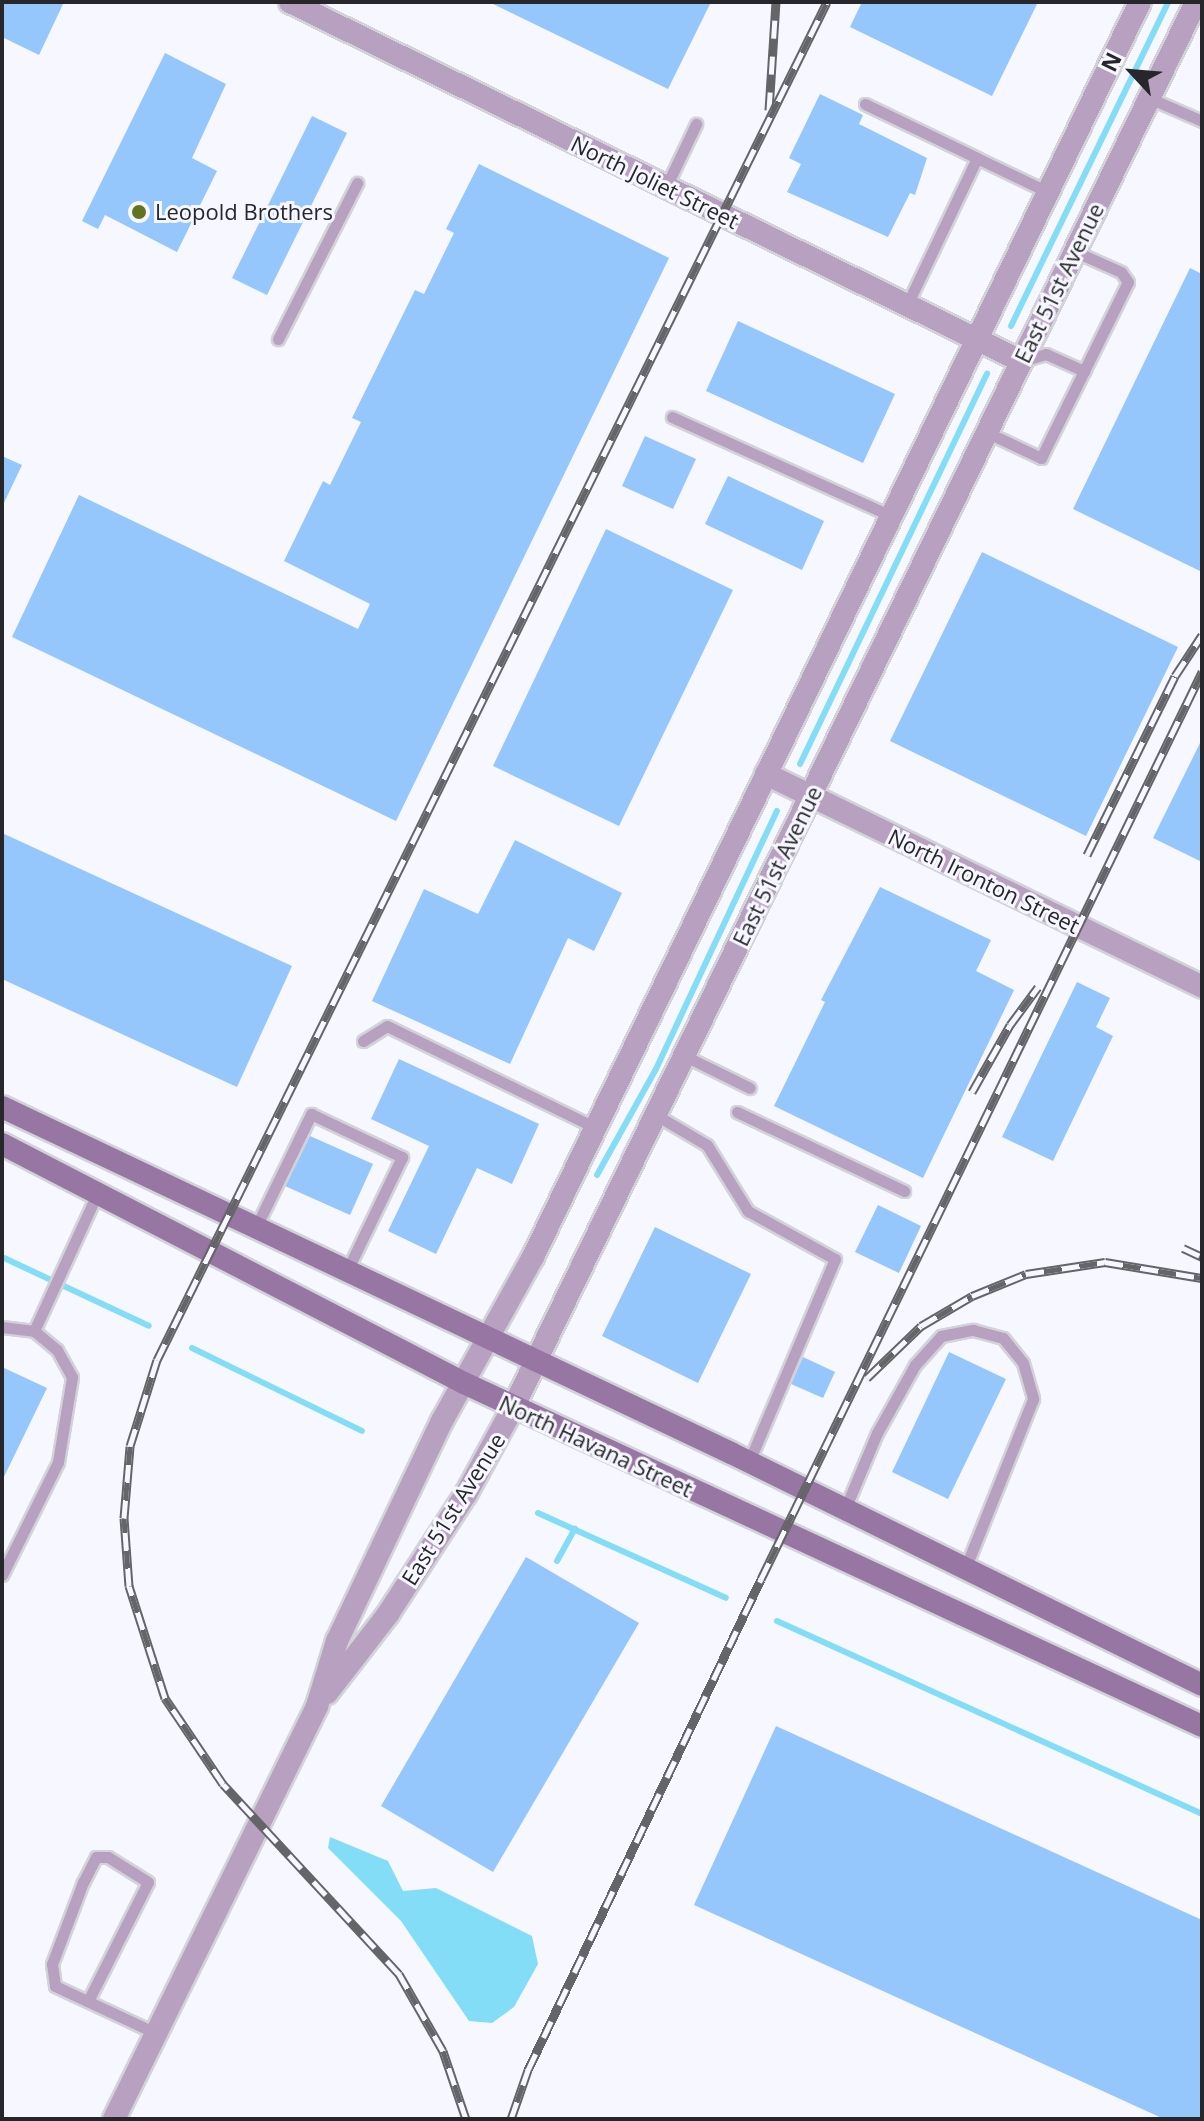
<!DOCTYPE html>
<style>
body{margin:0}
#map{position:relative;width:1204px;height:2121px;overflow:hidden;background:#f7f7ff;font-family:"Open Sans",sans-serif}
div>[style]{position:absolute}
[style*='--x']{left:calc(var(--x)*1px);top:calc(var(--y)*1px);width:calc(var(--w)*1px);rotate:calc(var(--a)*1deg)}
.water>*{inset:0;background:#84ddf6}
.stream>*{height:6px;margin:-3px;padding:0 3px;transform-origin:3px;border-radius:3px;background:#84ddf6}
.building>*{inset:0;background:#95c6fc}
.roads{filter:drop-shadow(2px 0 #d2d2d9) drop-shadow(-2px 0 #d2d2d9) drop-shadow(0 2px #d2d2d9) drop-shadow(0 -2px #d2d2d9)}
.service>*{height:11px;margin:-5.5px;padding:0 5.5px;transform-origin:5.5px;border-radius:5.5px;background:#b7a0c0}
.minor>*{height:22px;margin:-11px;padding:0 11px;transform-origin:11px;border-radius:11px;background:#b7a0c0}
.secondary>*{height:22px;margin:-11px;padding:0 11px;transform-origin:11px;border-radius:11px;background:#9776a4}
.rail>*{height:9px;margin-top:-4.5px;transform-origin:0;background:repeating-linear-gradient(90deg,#f7f7ff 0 18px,#646469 0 36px);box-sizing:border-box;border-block:2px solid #646469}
.dots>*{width:22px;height:22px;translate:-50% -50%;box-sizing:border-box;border:4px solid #f7f7ff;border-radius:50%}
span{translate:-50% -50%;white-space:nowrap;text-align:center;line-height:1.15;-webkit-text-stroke:6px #f7f7ff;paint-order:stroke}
.street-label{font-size:22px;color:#27272b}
.poi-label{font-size:22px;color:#27272b}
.left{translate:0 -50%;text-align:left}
.frame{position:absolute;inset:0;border:4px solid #27272b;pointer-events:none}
.north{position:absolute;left:1092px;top:32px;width:80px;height:80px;-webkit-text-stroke:6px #f7f7ff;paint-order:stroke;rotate:296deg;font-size:22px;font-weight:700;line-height:32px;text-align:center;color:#27272b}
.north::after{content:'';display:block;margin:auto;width:28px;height:36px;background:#27272b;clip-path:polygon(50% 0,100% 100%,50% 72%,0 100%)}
</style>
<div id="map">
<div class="water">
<div style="clip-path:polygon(330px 1837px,388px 1861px,403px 1891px,436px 1888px,532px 1936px,538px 1964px,514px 2007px,492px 2023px,469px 2021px,401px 1921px,328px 1848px)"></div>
</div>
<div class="stream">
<div style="--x:1011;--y:326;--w:360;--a:-64.1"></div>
<div style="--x:800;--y:764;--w:433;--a:-64.4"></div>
<div style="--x:597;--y:1175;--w:121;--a:-60.9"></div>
<div style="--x:656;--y:1069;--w:285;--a:-64.9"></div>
<div style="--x:2;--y:1257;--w:162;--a:25.1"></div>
<div style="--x:192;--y:1348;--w:189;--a:26"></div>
<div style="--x:538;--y:1513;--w:206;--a:24.3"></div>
<div style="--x:557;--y:1561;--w:37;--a:-61"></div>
<div style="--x:777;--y:1621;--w:467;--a:24.4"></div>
</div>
<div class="building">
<div style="clip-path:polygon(2px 2px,64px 2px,39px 55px,2px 37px)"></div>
<div style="clip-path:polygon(489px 2px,711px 2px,668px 89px)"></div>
<div style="clip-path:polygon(862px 2px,1038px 2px,992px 96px,850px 27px)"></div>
<div style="clip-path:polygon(165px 53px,226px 84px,192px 158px,217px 171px,177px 252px,105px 215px,98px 229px,82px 221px)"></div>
<div style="clip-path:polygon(820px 94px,863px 115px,859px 124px,927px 158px,915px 195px,910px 193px,888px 237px,787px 192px,801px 164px,789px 158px)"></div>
<div style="clip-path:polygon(312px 116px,347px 133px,267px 295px,232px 278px)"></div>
<div style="clip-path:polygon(479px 164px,669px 258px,396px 821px,12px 637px,79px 495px,358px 629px,370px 604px,284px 561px,323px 481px,330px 485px,361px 422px,352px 418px,415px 290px,424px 294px,454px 233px,446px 229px)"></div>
<div style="clip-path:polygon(1190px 268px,1202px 274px,1202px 572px,1073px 509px)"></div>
<div style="clip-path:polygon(738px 321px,895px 394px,863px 463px,706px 391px)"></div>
<div style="clip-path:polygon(645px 436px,696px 459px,673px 509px,622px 486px)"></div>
<div style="clip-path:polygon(2px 456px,22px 465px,2px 507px)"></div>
<div style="clip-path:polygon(728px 476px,824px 521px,802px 570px,705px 524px)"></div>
<div style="clip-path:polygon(606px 529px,733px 590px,619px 826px,493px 766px)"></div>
<div style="clip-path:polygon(982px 552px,1178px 647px,1086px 836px,890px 741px)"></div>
<div style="clip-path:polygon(1202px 739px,1202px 862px,1153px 838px)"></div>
<div style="clip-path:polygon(2px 833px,292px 966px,237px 1087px,2px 979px)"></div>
<div style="clip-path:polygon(515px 840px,622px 893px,594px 951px,568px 938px,510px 1064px,372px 1001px,424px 889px,478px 914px)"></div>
<div style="clip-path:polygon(880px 887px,991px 940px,976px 971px,1014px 990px,923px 1178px,774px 1106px,825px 1002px,821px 1000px)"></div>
<div style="clip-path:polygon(1077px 982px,1110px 998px,1096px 1027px,1113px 1036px,1053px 1161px,1002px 1137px)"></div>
<div style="clip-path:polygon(399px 1059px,539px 1124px,512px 1184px,477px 1168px,436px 1254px,388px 1231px,429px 1146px,371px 1119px)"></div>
<div style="clip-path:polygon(310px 1136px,373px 1164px,350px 1215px,285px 1186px)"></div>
<div style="clip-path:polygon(878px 1205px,921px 1226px,899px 1273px,855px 1252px)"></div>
<div style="clip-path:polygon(655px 1227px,751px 1274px,698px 1383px,602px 1336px)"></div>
<div style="clip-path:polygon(949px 1352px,1006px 1379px,948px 1499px,892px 1472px)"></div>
<div style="clip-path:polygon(803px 1357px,835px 1372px,823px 1398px,791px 1384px)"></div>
<div style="clip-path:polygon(2px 1367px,47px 1388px,2px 1481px)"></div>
<div style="clip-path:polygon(526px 1557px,639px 1623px,493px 1872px,381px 1806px)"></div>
<div style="clip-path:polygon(776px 1726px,1202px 1920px,1202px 2119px,1164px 2119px,694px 1905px)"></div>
</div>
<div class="roads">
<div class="service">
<div style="--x:1149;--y:98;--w:58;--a:23.5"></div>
<div style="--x:865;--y:104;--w:124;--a:25.7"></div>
<div style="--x:977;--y:158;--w:163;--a:115.5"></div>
<div style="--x:977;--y:158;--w:79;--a:25.6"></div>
<div style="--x:666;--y:187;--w:70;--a:-64.5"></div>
<div style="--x:278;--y:339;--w:175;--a:-63.1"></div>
<div style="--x:1025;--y:360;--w:22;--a:-16"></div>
<div style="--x:1046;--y:354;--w:42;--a:24.1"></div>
<div style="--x:672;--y:417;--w:240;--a:24.3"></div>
<div style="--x:986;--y:432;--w:61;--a:25.3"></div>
<div style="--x:1041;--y:458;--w:196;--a:-63.7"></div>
<div style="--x:1128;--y:282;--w:12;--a:-125"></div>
<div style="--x:1121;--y:272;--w:51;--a:-155.9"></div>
<div style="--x:363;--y:1041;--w:28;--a:-32"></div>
<div style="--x:387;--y:1026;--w:233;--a:26"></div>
<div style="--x:685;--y:1056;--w:72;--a:26.2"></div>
<div style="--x:737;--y:1112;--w:185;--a:25.3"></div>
<div style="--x:656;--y:1115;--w:59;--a:30.5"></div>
<div style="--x:707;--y:1145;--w:78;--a:58.2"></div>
<div style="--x:748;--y:1211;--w:99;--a:28.9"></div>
<div style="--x:835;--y:1259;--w:220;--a:113"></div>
<div style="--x:256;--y:1227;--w:126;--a:-64"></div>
<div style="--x:311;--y:1114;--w:101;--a:25.3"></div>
<div style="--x:402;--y:1157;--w:127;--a:115.8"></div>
<div style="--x:2;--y:1327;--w:32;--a:7"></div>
<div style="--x:845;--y:1509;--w:82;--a:-67.2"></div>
<div style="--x:877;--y:1433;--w:78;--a:-60.8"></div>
<div style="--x:915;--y:1365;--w:39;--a:-48"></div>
<div style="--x:941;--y:1336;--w:33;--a:-11"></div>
<div style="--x:973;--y:1330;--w:31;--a:15"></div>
<div style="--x:1003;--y:1338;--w:32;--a:51"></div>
<div style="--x:1023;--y:1363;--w:37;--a:74"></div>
<div style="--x:1033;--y:1399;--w:183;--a:111.8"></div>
<div style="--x:2;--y:1575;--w:126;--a:-63.6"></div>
<div style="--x:58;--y:1462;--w:86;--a:-80.6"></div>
<div style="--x:72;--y:1377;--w:31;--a:-119"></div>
<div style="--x:57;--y:1350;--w:30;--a:-140"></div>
<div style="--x:34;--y:1331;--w:153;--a:-65.3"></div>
<div style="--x:88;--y:2001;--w:133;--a:-63.2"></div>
<div style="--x:148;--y:1882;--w:47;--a:-148"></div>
<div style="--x:108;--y:1857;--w:12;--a:180"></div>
<div style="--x:96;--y:1857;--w:28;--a:117"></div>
<div style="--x:83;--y:1882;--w:88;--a:110.7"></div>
<div style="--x:52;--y:1964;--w:22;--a:82"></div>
<div style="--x:55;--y:1986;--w:111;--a:25"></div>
</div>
<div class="minor">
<div style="--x:290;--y:2;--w:814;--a:26.16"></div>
<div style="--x:766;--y:774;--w:485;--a:26"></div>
<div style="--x:327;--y:1693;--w:100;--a:-52.3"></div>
<div style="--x:388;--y:1614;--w:143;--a:-57"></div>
<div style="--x:466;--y:1494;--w:100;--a:-61.4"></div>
<div style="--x:514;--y:1406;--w:1561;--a:-64.09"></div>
<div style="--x:114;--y:2119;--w:460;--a:-63.8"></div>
<div style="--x:317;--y:1706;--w:68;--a:-72.9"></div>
<div style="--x:337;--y:1641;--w:244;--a:-64.5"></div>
<div style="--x:442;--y:1421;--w:188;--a:-61"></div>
<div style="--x:533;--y:1257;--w:1394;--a:-64.19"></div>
</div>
<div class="secondary">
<div style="--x:2;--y:1107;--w:807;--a:25.39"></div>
<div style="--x:731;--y:1453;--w:525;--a:26.22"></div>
<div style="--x:2;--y:1144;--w:520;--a:27.35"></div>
<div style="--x:464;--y:1383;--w:814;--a:24.93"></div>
</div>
</div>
<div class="rail">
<div style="--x:769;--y:110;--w:108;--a:-86.3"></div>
<div style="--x:1087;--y:855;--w:199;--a:-63.8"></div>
<div style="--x:1175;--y:676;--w:49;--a:-56.6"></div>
<div style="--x:972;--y:1092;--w:77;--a:-60.4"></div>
<div style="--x:1010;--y:1025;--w:47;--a:-53.6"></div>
<div style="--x:1183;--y:1248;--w:21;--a:25"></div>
<div style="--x:867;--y:1378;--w:75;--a:-43.9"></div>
<div style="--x:921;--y:1326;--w:59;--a:-30.5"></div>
<div style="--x:972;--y:1296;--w:58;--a:-22.2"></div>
<div style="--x:1026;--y:1274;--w:80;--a:-8.6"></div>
<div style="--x:1105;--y:1262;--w:98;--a:9.4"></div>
<div style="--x:466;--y:2119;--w:72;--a:-108.7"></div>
<div style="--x:443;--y:2051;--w:89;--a:-119.7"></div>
<div style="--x:399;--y:1974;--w:259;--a:-132.8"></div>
<div style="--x:223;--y:1784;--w:104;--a:-124"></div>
<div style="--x:165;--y:1698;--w:118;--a:-107.8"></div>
<div style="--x:129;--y:1586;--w:68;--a:-94.2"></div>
<div style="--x:124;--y:1518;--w:72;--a:-85.2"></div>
<div style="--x:130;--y:1446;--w:90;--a:-72.6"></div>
<div style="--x:157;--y:1360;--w:1514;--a:-63.74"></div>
<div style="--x:511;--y:2119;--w:52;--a:-70.9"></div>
<div style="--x:528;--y:2070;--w:543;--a:-64.61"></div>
<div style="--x:761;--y:1579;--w:1009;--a:-64.07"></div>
</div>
<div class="dots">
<div style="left:139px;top:212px;background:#637421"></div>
</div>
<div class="street-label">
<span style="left:655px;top:182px;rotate:26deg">North Joliet Street</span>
<span style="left:1059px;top:283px;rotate:-64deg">East 51st Avenue</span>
<span style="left:777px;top:866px;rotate:-64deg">East 51st Avenue</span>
<span style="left:984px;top:881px;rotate:26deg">North Ironton Street</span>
<span style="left:596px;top:1446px;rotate:25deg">North Havana Street</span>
<span style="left:453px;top:1509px;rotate:-58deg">East 51st Avenue</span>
</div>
<div class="poi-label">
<span class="left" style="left:155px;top:212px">Leopold Brothers</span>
</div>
<div class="frame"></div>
<div class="north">N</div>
</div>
